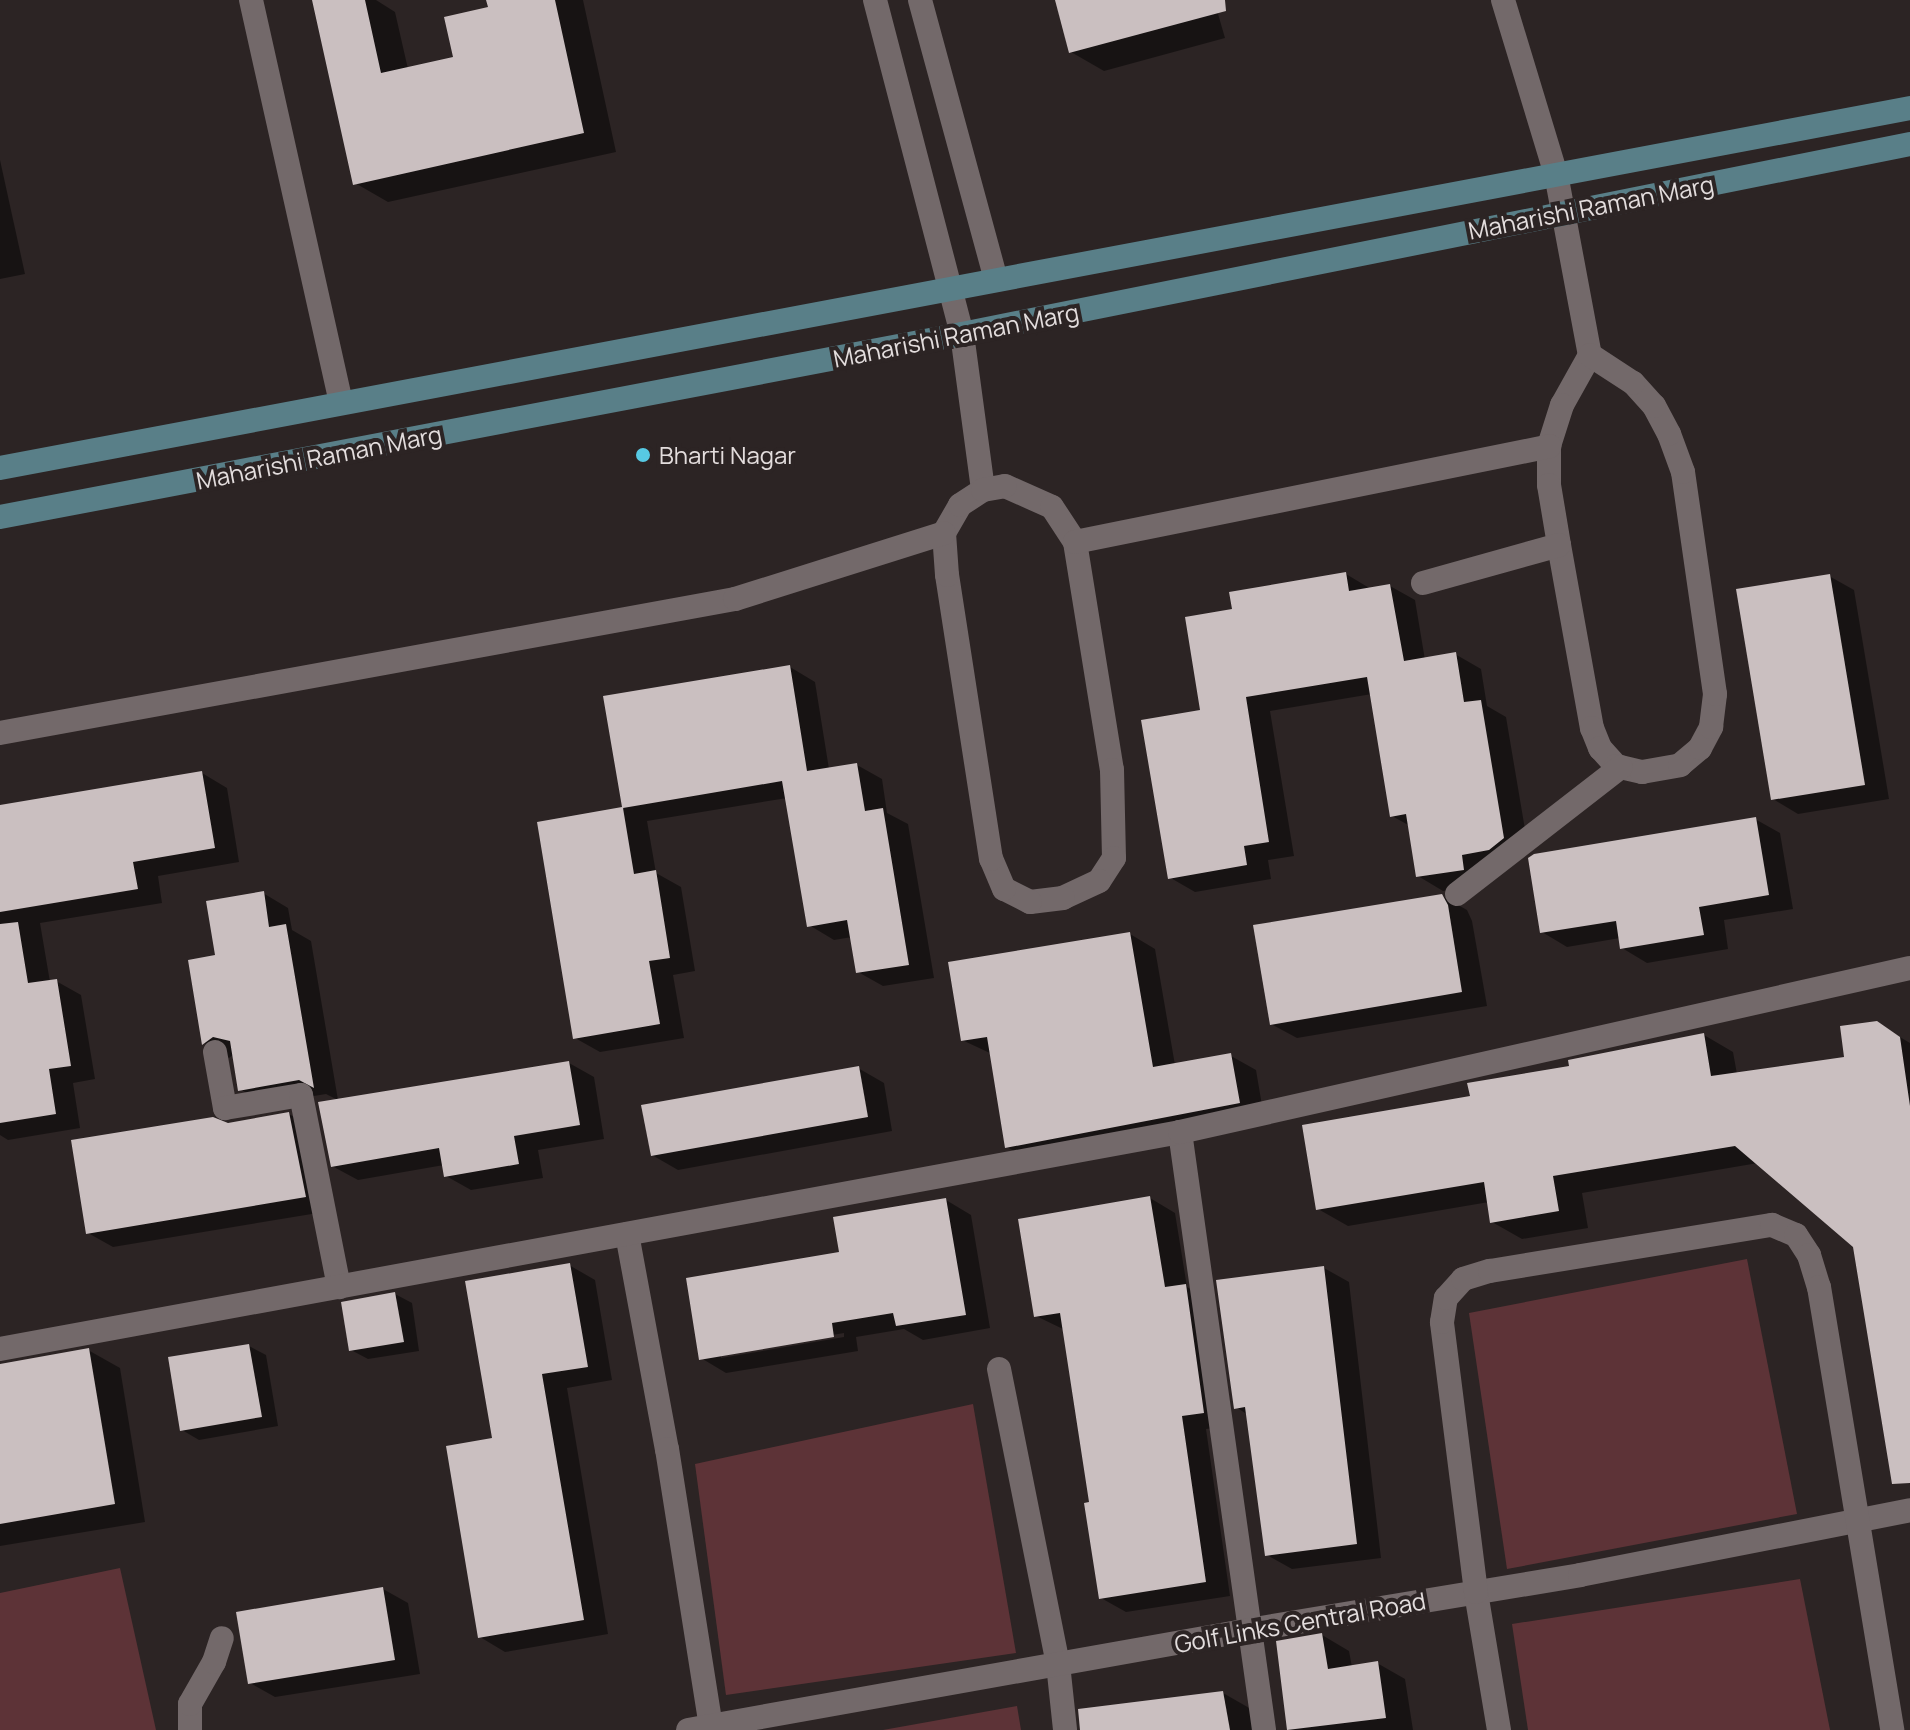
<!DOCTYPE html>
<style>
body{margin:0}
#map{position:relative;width:1910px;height:1730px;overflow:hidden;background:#2c2424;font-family:Manrope,sans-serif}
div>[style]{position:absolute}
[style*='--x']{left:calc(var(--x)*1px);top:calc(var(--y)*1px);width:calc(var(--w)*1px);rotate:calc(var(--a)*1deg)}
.green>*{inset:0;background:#5d3337}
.shadow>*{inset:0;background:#0007}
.building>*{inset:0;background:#cabfc0}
.street>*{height:24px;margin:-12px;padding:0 12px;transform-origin:12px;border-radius:12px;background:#73696a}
.secondary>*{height:24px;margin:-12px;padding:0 12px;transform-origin:12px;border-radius:12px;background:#597f88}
.dots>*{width:22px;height:22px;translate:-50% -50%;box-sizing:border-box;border:4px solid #2c2424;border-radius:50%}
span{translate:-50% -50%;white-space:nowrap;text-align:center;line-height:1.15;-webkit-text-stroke:8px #2c2424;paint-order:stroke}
.street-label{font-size:24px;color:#e3dddd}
.poi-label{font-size:24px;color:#e3dddd}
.left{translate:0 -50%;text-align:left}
</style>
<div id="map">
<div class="green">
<div style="clip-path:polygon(1747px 1259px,1797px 1514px,1507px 1569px,1469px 1313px)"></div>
<div style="clip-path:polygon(973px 1404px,1016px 1653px,726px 1695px,695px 1464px)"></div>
<div style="clip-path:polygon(120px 1568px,156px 1730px,0 1730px,0 1593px)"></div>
<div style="clip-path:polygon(1800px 1579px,1830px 1730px,1528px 1730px,1512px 1624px)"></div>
<div style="clip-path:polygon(1017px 1706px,1021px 1730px,883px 1730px)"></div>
</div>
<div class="shadow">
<div style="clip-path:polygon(328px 0,376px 0,395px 12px,408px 69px,455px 59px,490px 9px,488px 0,583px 0,616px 152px,388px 202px,355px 183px)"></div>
<div style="clip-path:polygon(1214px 0,1225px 38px,1104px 71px,1071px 52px)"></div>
<div style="clip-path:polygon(0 160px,25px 274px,0 279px)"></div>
<div style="clip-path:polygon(1346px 574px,1371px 589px,1390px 586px,1415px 600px,1425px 660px,1455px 654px,1481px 669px,1487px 706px,1506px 717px,1529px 853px,1488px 884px,1443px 891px,1418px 876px,1410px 826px,1392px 816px,1372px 694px,1270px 711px,1294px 856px,1268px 860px,1271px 879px,1195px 892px,1169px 877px,1202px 711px,1234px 611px)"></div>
<div style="clip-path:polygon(1829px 576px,1854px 590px,1889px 799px,1798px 814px,1773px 799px)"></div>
<div style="clip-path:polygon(790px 667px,815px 682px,829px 769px,857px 765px,882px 779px,887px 813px,908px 824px,934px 978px,883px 986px,858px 972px,852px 937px,834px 940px,809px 925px,787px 798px,647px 821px,656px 873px,681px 887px,695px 971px,673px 975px,684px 1038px,600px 1052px,575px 1038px,539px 823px,624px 809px,606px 698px)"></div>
<div style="clip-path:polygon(202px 773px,227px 788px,239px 862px,158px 876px,162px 903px,40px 923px,50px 982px,56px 981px,81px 995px,95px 1079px,73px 1083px,80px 1128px,8px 1140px,0 1135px,0 807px)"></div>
<div style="clip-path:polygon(1755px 819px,1780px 833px,1793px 909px,1724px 920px,1728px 949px,1647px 963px,1622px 948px,1620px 938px,1567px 947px,1542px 932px)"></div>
<div style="clip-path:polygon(263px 893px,288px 908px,292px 930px,311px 941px,338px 1100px,326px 1094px,265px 1104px,240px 1089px,234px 1054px,229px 1058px,204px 1043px)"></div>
<div style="clip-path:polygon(1442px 896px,1467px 910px,1472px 921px,1487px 1006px,1297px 1038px,1271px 1024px)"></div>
<div style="clip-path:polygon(1130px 934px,1155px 949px,1175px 1065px,1231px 1056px,1256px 1070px,1264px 1117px,1032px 1162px,1007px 1147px,992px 1054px,962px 1040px)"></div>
<div style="clip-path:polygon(1876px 1023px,1910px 1043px,1910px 1480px,1855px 1246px,1758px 1163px,1582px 1193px,1588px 1228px,1522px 1239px,1492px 1222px,1489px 1202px,1348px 1226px,1318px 1209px,1472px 1098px,1571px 1068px,1704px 1035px,1733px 1052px,1737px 1074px,1847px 1058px)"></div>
<div style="clip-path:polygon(569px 1063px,594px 1077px,604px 1139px,538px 1150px,543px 1178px,471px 1190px,446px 1176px,444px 1165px,358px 1180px,332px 1166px)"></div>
<div style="clip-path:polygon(858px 1068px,884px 1083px,892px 1131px,678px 1170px,652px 1155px)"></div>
<div style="clip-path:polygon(289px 1114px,314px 1129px,330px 1211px,113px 1247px,88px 1233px,227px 1125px)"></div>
<div style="clip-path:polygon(1150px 1198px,1175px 1213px,1187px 1287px,1211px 1301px,1229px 1426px,1206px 1429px,1230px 1596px,1126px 1612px,1101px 1598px,1091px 1504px,1065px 1330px,1036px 1316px)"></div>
<div style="clip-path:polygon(evenodd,946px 1200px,971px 1215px,990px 1328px,923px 1340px,904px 1329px,856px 1337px,858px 1351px,726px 1373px,701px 1358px,946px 1200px,844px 1333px,844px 1337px,721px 1358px,721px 1354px,844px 1333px)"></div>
<div style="clip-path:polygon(569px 1265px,595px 1280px,612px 1380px,567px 1388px,608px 1634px,505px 1652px,480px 1637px,494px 1440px)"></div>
<div style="clip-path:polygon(1324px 1268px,1349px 1282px,1381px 1558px,1292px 1569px,1267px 1555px,1248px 1415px,1236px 1407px)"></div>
<div style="clip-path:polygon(395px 1294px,412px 1303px,419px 1351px,368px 1359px,351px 1350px)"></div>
<div style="clip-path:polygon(249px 1346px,266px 1355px,278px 1426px,199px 1440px,182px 1430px)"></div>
<div style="clip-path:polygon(88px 1350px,120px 1368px,145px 1522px,0 1546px,0 1365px)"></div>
<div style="clip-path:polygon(383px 1589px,408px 1603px,420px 1674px,275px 1697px,250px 1683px)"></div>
<div style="clip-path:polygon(1322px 1635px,1349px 1651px,1352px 1667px,1377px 1663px,1405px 1679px,1413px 1730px,1289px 1730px,1278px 1642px)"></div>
<div style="clip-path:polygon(1223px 1693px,1251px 1709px,1253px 1730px,1118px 1730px)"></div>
</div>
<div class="building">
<div style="clip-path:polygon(312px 0,365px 0,381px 73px,453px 57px,444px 17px,488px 7px,486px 0,555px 0,584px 133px,353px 185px)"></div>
<div style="clip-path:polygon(1055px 0,1225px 0,1226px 11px,1069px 53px)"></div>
<div style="clip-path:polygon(1346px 572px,1349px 591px,1390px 584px,1404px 661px,1456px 652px,1464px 702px,1481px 700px,1504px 838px,1489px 850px,1462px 855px,1464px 870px,1416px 877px,1406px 814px,1390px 817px,1367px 677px,1246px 697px,1269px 842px,1244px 846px,1247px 865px,1168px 879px,1141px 720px,1200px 710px,1185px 617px,1232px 609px,1229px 592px)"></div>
<div style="clip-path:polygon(1830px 574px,1865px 785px,1771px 800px,1736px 589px)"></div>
<div style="clip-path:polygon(790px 665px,807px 771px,857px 763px,865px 811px,883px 808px,909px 965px,856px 973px,847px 920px,807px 927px,782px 781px,623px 808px,634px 874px,656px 870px,670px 958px,649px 961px,660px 1024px,573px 1039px,537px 822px,622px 807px,603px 696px)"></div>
<div style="clip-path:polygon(202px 771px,215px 848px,133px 862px,138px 889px,0 912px,0 805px)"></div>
<div style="clip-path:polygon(1756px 817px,1769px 895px,1699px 907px,1704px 935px,1620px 949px,1616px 921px,1540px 933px,1528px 858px,1534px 854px)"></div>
<div style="clip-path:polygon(264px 891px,269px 927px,286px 924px,314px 1088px,299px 1080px,238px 1091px,230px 1041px,213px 1037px,202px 1045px,188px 960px,215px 955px,206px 901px)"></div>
<div style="clip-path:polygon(1442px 894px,1448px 905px,1462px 992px,1270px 1025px,1253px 925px)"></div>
<div style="clip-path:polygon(18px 922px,28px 983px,57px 979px,71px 1066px,49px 1069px,56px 1114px,0 1123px,0 924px)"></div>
<div style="clip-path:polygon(1130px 932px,1153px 1067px,1231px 1053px,1240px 1103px,1005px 1148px,987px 1037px,961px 1041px,948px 962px)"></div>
<div style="clip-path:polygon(1877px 1021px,1900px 1037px,1910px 1106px,1910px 1483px,1892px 1484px,1853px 1247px,1735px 1146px,1553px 1176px,1559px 1211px,1490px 1223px,1484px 1182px,1316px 1210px,1302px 1125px,1470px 1096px,1467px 1083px,1569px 1066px,1568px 1060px,1704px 1033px,1711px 1076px,1844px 1057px,1840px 1026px)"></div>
<div style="clip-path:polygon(569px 1061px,580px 1125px,514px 1136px,519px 1164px,444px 1177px,439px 1148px,331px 1167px,318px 1102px)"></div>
<div style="clip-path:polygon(859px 1066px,868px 1117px,651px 1156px,641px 1105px)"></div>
<div style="clip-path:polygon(289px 1112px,306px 1197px,86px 1234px,71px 1140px,213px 1117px,228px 1123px)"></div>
<div style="clip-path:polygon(1150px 1196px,1165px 1287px,1186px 1284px,1204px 1413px,1182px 1416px,1206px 1582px,1099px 1599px,1084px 1503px,1089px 1502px,1060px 1313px,1034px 1317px,1018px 1219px)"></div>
<div style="clip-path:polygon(946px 1198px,966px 1315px,896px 1326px,893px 1313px,832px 1323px,834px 1337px,699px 1360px,686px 1278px,839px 1252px,833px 1217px)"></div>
<div style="clip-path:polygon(570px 1263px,588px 1367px,542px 1374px,584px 1620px,478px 1638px,446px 1446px,492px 1438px,465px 1281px)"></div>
<div style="clip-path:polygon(1324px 1266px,1357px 1544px,1265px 1556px,1245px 1407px,1234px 1409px,1216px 1280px)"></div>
<div style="clip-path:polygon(395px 1292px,404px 1342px,349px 1351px,341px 1302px)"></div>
<div style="clip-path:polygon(249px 1344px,262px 1417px,180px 1431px,168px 1357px)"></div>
<div style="clip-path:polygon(89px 1348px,115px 1504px,0 1524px,0 1364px)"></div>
<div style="clip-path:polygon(383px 1587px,395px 1660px,248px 1684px,236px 1612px)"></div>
<div style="clip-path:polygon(1322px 1633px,1328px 1669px,1378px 1661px,1386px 1718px,1287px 1730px,1276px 1641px)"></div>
<div style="clip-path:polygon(1223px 1691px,1230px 1730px,1080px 1730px,1078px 1709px)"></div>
</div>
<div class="street">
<div style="--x:251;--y:0;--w:411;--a:77.4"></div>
<div style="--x:875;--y:0;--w:345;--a:75.4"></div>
<div style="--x:962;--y:334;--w:157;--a:82.3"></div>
<div style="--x:920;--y:0;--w:290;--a:74.8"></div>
<div style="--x:1503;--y:0;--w:182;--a:73.1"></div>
<div style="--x:1556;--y:174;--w:184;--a:79.4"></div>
<div style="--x:1590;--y:355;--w:57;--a:119.2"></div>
<div style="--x:1562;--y:405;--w:43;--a:107.6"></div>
<div style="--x:1549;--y:446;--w:39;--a:90"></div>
<div style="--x:1549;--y:485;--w:61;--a:80.5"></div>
<div style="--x:1559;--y:545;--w:186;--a:79.8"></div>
<div style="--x:1592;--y:728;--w:22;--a:68"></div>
<div style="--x:1600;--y:748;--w:24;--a:48"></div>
<div style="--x:1616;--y:766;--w:27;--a:13"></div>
<div style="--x:1642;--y:772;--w:39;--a:-10"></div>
<div style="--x:1680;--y:765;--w:26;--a:-40"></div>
<div style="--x:1700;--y:748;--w:24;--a:-62"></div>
<div style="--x:1711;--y:727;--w:33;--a:-83"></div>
<div style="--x:1715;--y:694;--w:224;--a:-98.2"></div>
<div style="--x:1683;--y:472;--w:40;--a:-110.2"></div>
<div style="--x:1669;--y:434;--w:32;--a:-118"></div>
<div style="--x:1654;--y:406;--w:31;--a:-132"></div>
<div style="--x:1633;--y:383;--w:51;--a:-146.9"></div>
<div style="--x:1005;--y:486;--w:51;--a:24.1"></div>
<div style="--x:1052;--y:507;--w:42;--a:56.7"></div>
<div style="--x:1075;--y:542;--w:231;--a:80.8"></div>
<div style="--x:1112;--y:770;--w:88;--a:88.7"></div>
<div style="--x:1114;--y:858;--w:27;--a:123"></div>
<div style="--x:1099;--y:881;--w:40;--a:155"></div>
<div style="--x:1063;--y:898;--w:33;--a:173"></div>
<div style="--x:1030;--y:902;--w:29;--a:-153"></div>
<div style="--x:1004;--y:889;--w:33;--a:-113"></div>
<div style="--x:991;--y:859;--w:287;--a:-98.8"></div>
<div style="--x:947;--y:575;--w:42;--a:-94.1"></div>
<div style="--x:944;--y:533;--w:32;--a:-60"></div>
<div style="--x:960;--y:505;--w:27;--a:-33"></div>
<div style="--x:983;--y:490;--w:22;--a:-10"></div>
<div style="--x:1075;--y:542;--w:484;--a:-11.4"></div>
<div style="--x:1423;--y:583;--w:141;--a:-15.6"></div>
<div style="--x:0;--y:733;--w:747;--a:-10.33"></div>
<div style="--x:735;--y:599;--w:219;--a:-17.5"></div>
<div style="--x:1457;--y:894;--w:207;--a:-37.8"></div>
<div style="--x:215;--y:1052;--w:57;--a:79.9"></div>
<div style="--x:225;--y:1108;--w:77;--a:-9.7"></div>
<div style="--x:301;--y:1095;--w:196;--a:78.8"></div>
<div style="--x:1180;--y:1132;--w:604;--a:82"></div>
<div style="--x:627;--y:1234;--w:219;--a:79.5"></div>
<div style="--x:667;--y:1449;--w:281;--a:81"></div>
<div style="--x:0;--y:1349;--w:1200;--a:-10.42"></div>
<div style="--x:1180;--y:1132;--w:748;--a:-12.66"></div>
<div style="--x:999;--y:1369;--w:301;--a:78.7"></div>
<div style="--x:1058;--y:1664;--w:66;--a:83.9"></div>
<div style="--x:190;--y:1730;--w:26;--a:-90"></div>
<div style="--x:190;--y:1704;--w:48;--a:-60.3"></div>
<div style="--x:214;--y:1662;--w:25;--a:-72"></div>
<div style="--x:688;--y:1730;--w:570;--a:-10.11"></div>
<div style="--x:1249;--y:1630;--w:336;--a:-9.4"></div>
<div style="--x:1580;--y:1575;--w:336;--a:-11.1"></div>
<div style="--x:1499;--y:1730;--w:140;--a:-99.5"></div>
<div style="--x:1476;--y:1592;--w:272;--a:-97.2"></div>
<div style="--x:1442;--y:1322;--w:24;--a:-81"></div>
<div style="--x:1446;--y:1298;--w:25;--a:-48"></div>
<div style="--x:1463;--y:1279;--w:28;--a:-17"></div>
<div style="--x:1490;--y:1271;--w:286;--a:-9.3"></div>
<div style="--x:1772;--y:1225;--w:26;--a:23"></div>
<div style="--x:1796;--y:1235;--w:24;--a:57"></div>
<div style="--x:1809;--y:1255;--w:34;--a:73"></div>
<div style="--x:1819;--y:1287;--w:449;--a:80.6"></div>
</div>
<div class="secondary">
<div style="--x:0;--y:468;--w:1944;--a:-10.67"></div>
<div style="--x:0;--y:517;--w:979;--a:-10.77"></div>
<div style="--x:962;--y:334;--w:967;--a:-11.33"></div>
</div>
<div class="dots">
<div style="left:643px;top:455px;background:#57c9e3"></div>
</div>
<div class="street-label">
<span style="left:1591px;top:207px;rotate:-11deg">Maharishi Raman Marg</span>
<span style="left:956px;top:335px;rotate:-11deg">Maharishi Raman Marg</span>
<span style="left:319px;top:457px;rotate:-11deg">Maharishi Raman Marg</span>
<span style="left:1300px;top:1622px;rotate:-10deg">Golf Links Central Road</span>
</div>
<div class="poi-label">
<span class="left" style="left:659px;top:455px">Bharti Nagar</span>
</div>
</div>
